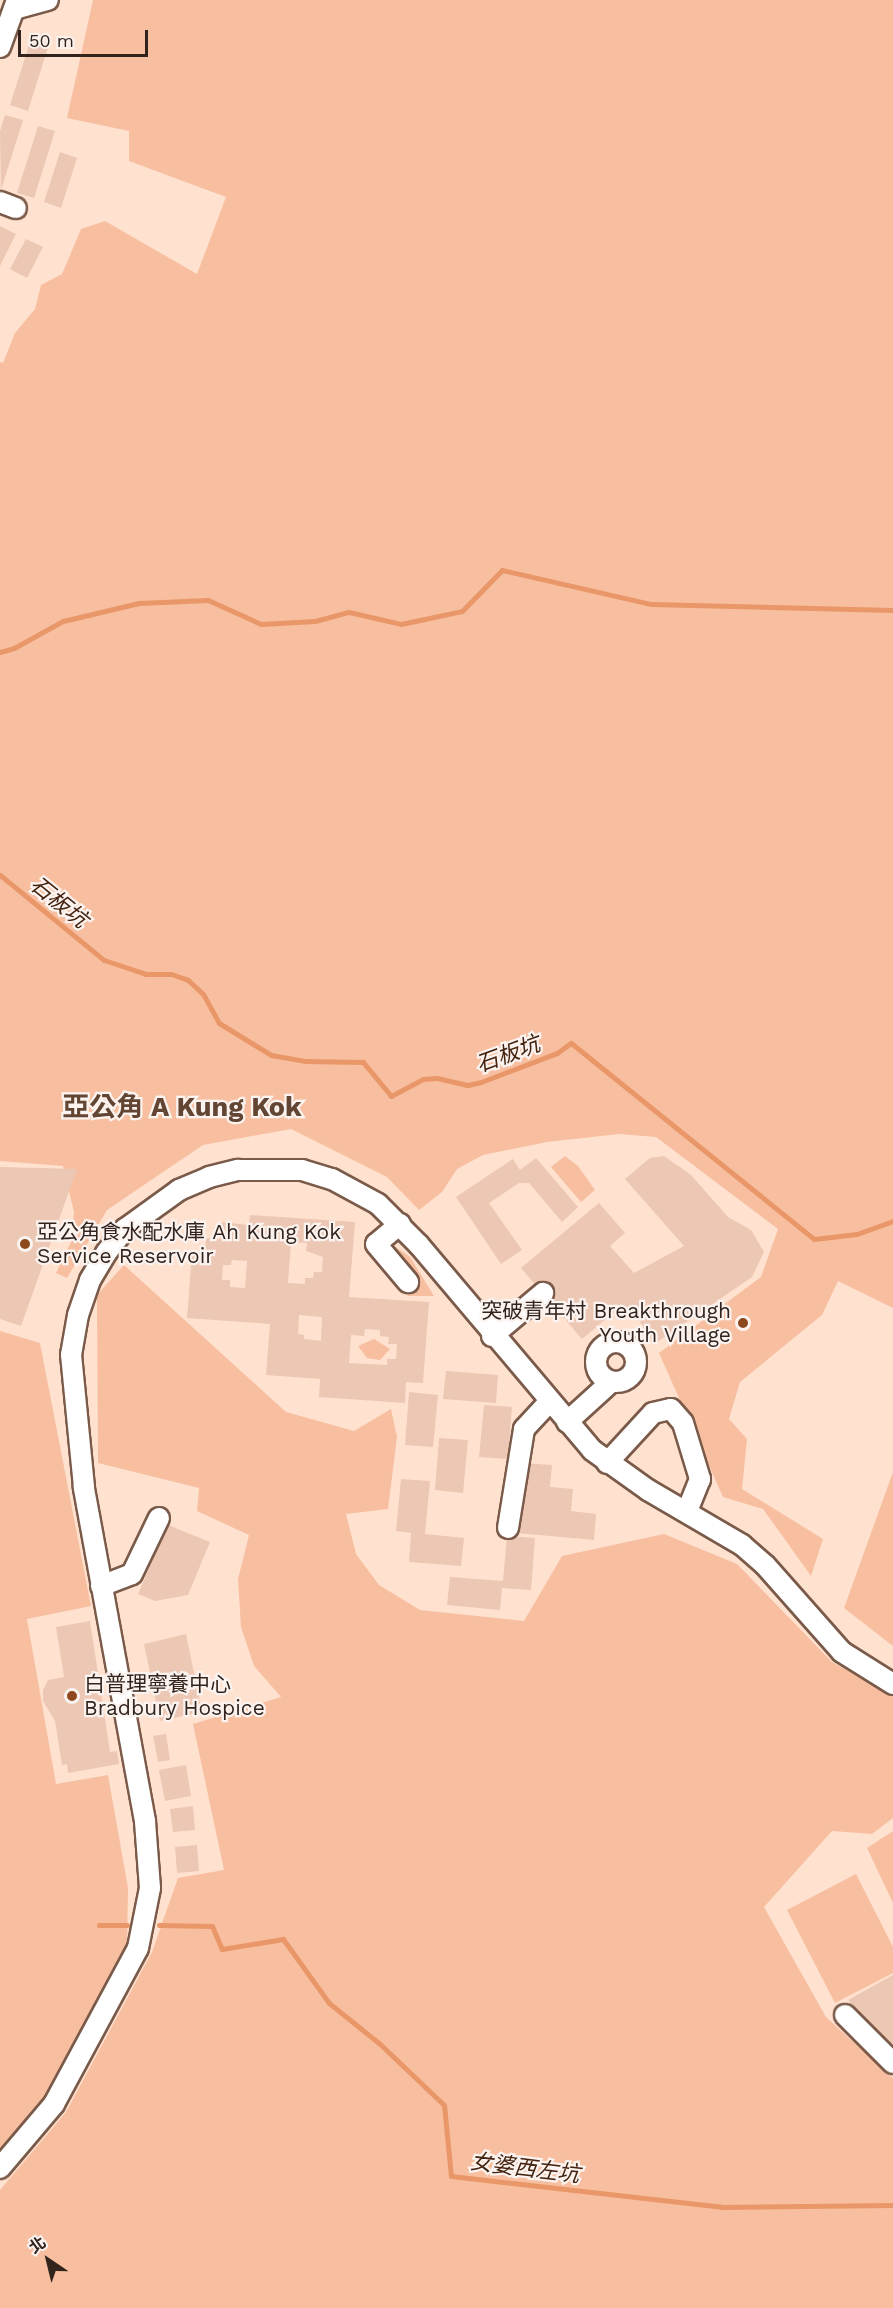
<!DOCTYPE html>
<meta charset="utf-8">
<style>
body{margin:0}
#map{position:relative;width:893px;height:2308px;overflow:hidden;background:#ffe1d0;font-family:"Work Sans","Noto Sans TC",sans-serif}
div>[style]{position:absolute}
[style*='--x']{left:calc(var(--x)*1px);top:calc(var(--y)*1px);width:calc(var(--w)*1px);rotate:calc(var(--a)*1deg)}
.green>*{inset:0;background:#f7bfa0}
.stream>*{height:5px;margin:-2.5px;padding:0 2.5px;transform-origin:2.5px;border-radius:2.5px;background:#e99768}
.building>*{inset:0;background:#ecc7b3}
.roads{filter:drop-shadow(2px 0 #7a5a49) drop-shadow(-2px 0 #7a5a49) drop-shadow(0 2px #7a5a49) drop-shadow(0 -2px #7a5a49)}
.minor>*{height:20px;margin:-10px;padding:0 10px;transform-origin:10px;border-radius:10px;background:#fff}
.minor>.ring{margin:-10px;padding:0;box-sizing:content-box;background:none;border:20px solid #fff;border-radius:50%}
.dots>*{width:16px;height:16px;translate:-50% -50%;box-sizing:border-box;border:3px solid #fbf3ef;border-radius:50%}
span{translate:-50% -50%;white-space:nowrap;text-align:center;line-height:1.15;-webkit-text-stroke:4.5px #fbf3ef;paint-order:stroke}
.poi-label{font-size:21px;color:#32241d}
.left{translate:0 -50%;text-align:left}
.right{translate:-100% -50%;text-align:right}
.water-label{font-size:22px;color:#442410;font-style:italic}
.district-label{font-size:27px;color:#634534;font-weight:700}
.north{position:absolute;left:18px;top:2230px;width:60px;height:60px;-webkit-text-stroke:4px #fbf3ef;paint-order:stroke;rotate:325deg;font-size:16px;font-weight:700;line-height:24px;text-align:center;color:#32241d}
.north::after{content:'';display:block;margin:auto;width:21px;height:27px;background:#32241d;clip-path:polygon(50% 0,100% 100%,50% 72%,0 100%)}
.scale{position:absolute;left:18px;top:30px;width:130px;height:27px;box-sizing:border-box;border:3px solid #32241d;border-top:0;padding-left:8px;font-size:18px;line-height:21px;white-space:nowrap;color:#32241d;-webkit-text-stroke:4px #fbf3ef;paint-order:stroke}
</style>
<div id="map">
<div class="green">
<div style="clip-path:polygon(93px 0,893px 0,893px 1308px,838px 1281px,822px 1315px,740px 1382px,729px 1419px,747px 1439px,742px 1489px,823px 1539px,811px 1576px,763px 1509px,723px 1497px,659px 1353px,761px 1277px,778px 1229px,656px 1137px,619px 1134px,547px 1142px,483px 1155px,457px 1169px,442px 1192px,419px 1210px,387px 1177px,291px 1129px,203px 1145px,107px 1210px,67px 1278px,56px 1273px,71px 1242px,74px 1212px,63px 1166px,0 1161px,0 362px,3px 363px,15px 333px,35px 309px,41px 285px,62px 274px,81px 229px,105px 221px,197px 274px,226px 197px,129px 161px,129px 131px,67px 118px)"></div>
<div style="clip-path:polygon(565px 1156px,578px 1166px,595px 1190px,581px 1202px,551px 1167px)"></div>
<div style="clip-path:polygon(390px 1243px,410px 1257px,434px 1296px,408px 1296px,375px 1254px)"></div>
<div style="clip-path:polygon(124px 1265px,286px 1412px,354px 1431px,391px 1409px,397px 1437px,388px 1509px,346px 1514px,356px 1554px,379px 1585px,420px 1610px,524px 1621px,562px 1556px,664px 1534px,737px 1564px,832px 1662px,893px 1696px,893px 1818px,872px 1834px,832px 1831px,764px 1907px,826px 2017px,893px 2078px,893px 2308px,0 2308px,0 2190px,66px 2112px,152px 1952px,178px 1878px,224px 1870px,193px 1724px,281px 1697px,254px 1666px,241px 1627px,238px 1579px,249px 1535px,197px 1511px,199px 1488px,98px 1463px,97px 1295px)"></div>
<div style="clip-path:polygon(0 1331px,40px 1343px,91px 1606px,27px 1619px,56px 1784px,108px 1775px,128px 1888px,127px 1944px,44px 2098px,0 2150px)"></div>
<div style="clip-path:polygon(374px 1339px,390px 1349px,380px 1360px,367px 1358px,358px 1346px)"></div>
<div style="clip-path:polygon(893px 1472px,893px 1646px,844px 1608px)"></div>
<div style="clip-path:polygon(893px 1831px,893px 1903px,867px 1848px)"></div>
<div style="clip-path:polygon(856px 1874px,893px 1947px,893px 1973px,835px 2003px,787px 1910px)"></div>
</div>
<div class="stream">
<div style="--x:0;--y:652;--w:15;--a:-16"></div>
<div style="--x:14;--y:648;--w:56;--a:-28.9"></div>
<div style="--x:63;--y:621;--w:78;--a:-13.3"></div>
<div style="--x:139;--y:603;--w:69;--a:-2.5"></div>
<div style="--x:208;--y:600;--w:58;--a:24.4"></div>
<div style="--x:261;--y:624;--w:54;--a:-3.2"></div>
<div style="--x:315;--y:621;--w:35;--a:-15"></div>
<div style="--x:349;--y:612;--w:53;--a:13"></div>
<div style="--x:401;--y:624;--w:62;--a:-12"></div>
<div style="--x:462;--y:611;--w:57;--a:-45.7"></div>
<div style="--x:502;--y:570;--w:153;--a:12.9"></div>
<div style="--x:651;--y:604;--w:242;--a:1.4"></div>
<div style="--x:0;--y:875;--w:134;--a:39.3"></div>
<div style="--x:104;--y:960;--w:44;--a:18.4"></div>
<div style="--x:146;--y:974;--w:25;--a:0"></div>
<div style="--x:171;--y:974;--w:18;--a:19"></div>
<div style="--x:188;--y:980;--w:21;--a:43"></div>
<div style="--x:203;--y:994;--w:33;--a:61"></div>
<div style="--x:219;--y:1023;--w:61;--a:31.6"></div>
<div style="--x:271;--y:1055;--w:34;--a:10"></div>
<div style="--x:304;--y:1061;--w:59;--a:1"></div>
<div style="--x:363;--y:1062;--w:44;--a:50.5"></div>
<div style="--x:391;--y:1096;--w:36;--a:-28"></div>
<div style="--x:423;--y:1079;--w:14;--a:-4"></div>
<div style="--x:437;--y:1078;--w:32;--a:13"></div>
<div style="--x:468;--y:1085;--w:13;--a:-13"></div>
<div style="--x:481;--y:1082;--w:81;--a:-20.9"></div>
<div style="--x:557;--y:1053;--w:17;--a:-36"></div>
<div style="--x:571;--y:1043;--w:312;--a:38.9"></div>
<div style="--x:814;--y:1239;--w:43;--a:-6.6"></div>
<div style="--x:857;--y:1234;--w:38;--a:-20"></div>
<div style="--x:99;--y:1925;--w:28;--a:0"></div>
<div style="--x:159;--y:1925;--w:53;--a:1.1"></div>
<div style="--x:212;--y:1926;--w:25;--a:67"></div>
<div style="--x:222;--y:1949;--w:62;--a:-9.3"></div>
<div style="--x:283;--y:1939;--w:79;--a:54.3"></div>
<div style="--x:329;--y:2003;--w:65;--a:38.8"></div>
<div style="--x:380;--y:2044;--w:88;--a:43.6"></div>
<div style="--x:444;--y:2105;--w:71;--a:84.4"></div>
<div style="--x:451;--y:2176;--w:272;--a:6.5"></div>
<div style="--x:721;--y:2207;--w:172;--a:-0.7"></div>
</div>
<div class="building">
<div style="clip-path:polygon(31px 39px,49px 44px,28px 111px,10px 105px)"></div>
<div style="clip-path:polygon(5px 115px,23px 120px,1px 190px,0 131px)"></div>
<div style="clip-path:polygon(38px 126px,55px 131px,34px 198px,17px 193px)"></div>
<div style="clip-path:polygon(60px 152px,77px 158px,61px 208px,44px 202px)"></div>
<div style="clip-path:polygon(0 226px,16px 234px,0 266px)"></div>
<div style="clip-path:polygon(26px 239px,43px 247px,27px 278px,10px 269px)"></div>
<div style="clip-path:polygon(664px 1156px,691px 1175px,728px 1217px,751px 1230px,764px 1252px,752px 1277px,653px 1345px,635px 1313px,619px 1308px,582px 1339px,521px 1268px,599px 1203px,625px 1233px,610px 1246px,634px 1273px,684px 1246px,625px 1179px,650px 1158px)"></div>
<div style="clip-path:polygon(536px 1158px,578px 1207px,562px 1222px,529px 1183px,519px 1183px,489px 1203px,522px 1250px,501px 1264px,456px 1197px,513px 1159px,520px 1170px)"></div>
<div style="clip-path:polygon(0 1167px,77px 1169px,21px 1326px,0 1319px)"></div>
<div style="clip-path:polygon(evenodd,250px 1215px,355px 1222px,349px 1297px,429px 1302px,423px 1383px,406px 1382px,405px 1403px,319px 1397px,320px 1379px,266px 1375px,270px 1324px,187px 1318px,192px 1254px,205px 1255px,206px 1238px,220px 1239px,221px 1222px,249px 1225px,250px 1215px,291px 1242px,307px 1243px,306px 1251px,323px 1257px,322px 1272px,314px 1272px,313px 1278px,305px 1278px,305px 1284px,288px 1283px,291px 1242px,250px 1215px,232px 1260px,247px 1261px,245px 1288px,230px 1287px,230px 1280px,222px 1280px,223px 1265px,231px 1265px,232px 1260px,250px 1215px,299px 1315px,322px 1317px,321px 1341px,304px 1339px,304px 1335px,298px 1334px,299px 1315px,250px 1215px,365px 1329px,380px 1330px,380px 1336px,389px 1337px,388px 1344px,397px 1344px,396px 1359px,387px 1359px,387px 1365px,349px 1363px,351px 1335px,364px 1336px,365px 1329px)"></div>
<div style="clip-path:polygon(446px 1371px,498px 1375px,496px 1403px,443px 1399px)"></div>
<div style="clip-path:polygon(409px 1392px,438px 1395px,433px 1447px,405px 1445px)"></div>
<div style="clip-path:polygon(484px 1405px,512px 1407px,508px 1459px,479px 1457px)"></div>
<div style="clip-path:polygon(439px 1438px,468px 1440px,463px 1493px,435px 1490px)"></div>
<div style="clip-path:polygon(523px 1463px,552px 1465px,550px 1487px,573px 1489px,571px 1511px,596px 1514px,594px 1540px,517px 1533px)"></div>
<div style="clip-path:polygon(401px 1479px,430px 1481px,425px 1534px,464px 1538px,461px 1566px,409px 1562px,411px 1533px,396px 1531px)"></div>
<div style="clip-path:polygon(168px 1525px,210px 1542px,188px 1595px,155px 1601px,138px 1594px)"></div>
<div style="clip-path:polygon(507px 1536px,535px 1538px,531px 1590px,502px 1588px,500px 1610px,447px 1605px,450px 1577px,503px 1581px)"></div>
<div style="clip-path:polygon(90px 1621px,110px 1752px,117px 1751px,119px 1764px,68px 1773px,67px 1764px,62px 1765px,55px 1721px,43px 1701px,43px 1690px,48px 1680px,64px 1677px,56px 1627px)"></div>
<div style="clip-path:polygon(186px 1634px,202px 1712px,160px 1721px,144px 1644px)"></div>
<div style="clip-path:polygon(166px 1734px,170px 1760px,158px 1762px,153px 1736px)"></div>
<div style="clip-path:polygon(186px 1765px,191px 1796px,165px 1801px,159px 1770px)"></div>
<div style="clip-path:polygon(193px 1806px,195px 1830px,173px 1832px,170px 1809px)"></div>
<div style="clip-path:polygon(197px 1845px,199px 1871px,177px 1873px,175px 1847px)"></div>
<div style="clip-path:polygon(893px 1975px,893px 2043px,888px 2046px,848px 2000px)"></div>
</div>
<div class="roads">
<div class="minor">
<div style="--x:14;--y:9;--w:35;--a:-15"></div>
<div style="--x:0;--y:47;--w:50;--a:-70.1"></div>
<div style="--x:0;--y:202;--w:17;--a:21"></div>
<div style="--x:400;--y:1224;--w:31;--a:140"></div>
<div style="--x:376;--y:1244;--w:50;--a:49.9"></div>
<div style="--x:492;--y:1336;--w:67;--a:-40.1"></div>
<div class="ring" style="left:596px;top:1342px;width:20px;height:20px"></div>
<div style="--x:567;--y:1422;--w:59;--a:-42.3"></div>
<div style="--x:607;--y:1463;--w:68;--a:-47.4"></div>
<div style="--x:653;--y:1413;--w:18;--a:-13"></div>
<div style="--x:671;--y:1409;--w:18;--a:49"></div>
<div style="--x:683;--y:1423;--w:59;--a:73.1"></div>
<div style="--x:700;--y:1479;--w:35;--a:112"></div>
<div style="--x:508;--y:1528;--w:100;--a:-80.8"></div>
<div style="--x:524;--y:1429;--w:37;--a:-47"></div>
<div style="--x:101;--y:1586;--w:33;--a:-21"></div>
<div style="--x:132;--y:1574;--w:62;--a:-64.3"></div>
<div style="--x:845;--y:2015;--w:68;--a:45"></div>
<div style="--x:0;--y:2168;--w:84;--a:-49.8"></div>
<div style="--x:54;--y:2104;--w:177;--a:-61.7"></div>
<div style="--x:138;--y:1948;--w:61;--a:-78.7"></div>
<div style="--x:150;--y:1888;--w:67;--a:-94.3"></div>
<div style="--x:145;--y:1821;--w:340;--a:-100.4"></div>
<div style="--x:84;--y:1487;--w:133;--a:-95.6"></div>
<div style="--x:71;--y:1355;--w:41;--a:-80.1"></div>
<div style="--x:78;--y:1315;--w:37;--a:-71"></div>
<div style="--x:90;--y:1280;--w:31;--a:-59"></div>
<div style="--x:106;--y:1253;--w:31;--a:-52"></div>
<div style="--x:125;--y:1229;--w:67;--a:-35.8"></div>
<div style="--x:179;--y:1190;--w:33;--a:-23"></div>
<div style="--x:209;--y:1177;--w:30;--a:-14"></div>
<div style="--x:238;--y:1170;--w:64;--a:0"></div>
<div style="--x:302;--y:1170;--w:31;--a:17"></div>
<div style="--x:332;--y:1179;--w:52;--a:28.5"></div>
<div style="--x:378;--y:1204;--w:58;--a:45"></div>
<div style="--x:419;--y:1245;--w:268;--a:49.8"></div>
<div style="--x:592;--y:1450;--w:69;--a:35.5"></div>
<div style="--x:648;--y:1490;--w:109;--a:30.3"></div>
<div style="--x:742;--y:1545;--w:30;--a:41"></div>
<div style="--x:765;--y:1565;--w:116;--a:48.5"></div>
<div style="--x:842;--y:1652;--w:60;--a:32.1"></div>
</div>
</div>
<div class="dots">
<div style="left:25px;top:1244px;background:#8d491d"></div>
<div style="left:743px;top:1323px;background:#8d491d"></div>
<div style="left:72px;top:1696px;background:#8d491d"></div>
</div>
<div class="poi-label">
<span class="left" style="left:37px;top:1244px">亞公角食水配水庫 Ah Kung Kok<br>Service Reservoir</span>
<span class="right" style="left:731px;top:1323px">突破青年村 Breakthrough<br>Youth Village</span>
<span class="left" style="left:84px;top:1696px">白普理寧養中心<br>Bradbury Hospice</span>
</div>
<div class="water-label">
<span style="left:59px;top:902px;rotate:39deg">石板坑</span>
<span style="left:508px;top:1054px;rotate:-20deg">石板坑</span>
<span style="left:525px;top:2168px;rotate:7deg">女婆西左坑</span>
</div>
<div class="district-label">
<span style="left:182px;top:1108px">亞公角 A Kung Kok</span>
</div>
<div class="north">北</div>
<div class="scale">50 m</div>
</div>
